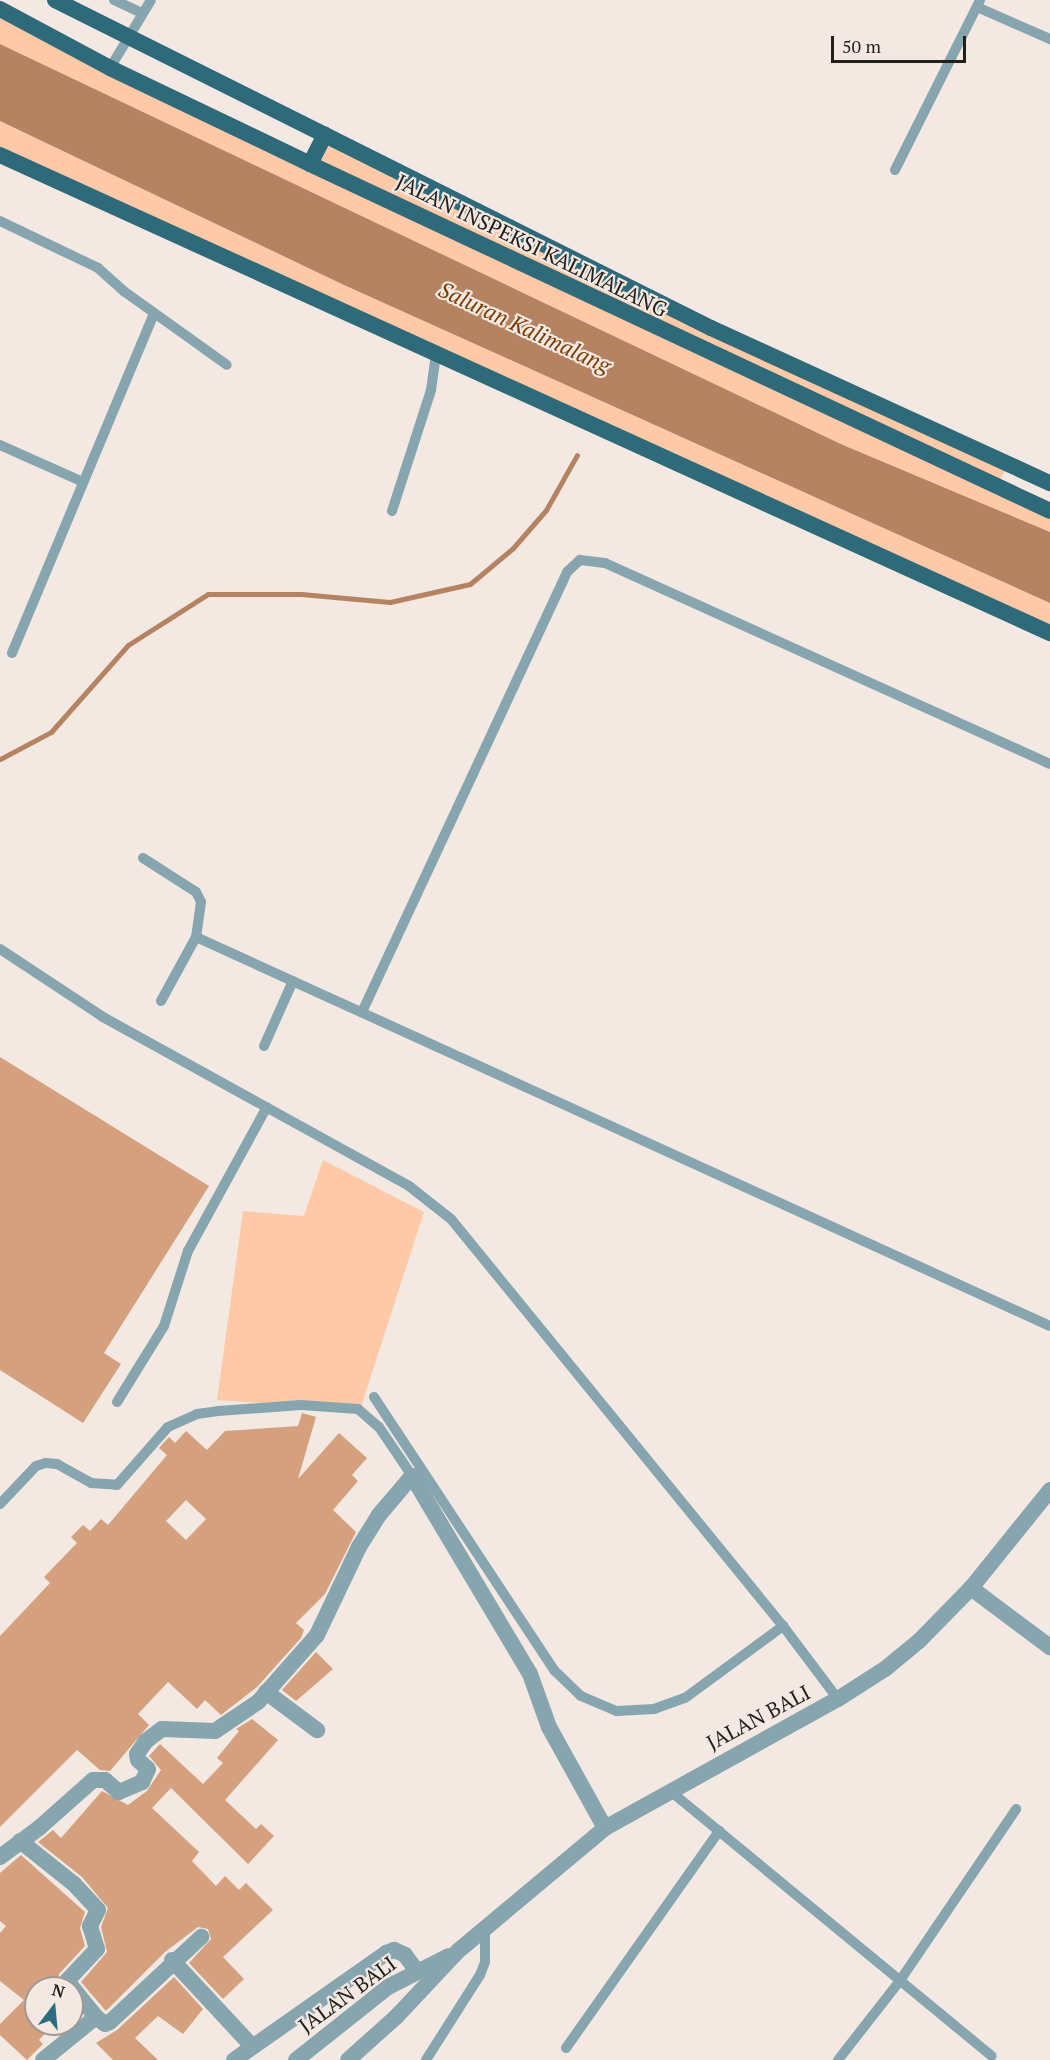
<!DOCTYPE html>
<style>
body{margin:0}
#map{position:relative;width:1050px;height:2060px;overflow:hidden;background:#f3e9e2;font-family:"PT Serif",serif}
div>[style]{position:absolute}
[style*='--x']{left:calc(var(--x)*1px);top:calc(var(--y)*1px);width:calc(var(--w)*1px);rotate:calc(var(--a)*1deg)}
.green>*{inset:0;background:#fec9a6}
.water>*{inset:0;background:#b58361}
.stream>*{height:5px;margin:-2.5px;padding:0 2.5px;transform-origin:2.5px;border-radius:2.5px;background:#b58361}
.building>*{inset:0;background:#d4a07d}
.service>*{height:10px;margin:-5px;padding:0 5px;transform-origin:5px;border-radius:5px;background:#87a5ae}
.minor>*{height:16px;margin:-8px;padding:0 8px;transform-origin:8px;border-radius:8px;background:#87a5ae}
.tertiary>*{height:16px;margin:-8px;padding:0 8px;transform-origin:8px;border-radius:8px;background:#87a5ae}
.primary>*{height:16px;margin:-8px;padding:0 8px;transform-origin:8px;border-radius:8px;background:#2f6a7a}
span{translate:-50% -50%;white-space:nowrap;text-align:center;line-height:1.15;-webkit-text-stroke:4.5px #f3e9e2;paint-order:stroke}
.street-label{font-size:21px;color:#231f1d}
.water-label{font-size:22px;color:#7c3c00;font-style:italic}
.north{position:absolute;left:24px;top:1976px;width:60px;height:60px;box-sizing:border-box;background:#f3e9e2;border:2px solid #a09893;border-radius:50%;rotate:16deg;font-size:16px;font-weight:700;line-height:24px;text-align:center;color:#231f1d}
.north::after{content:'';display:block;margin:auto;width:21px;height:27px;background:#2b6d80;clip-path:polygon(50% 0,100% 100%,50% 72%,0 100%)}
.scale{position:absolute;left:831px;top:36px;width:135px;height:27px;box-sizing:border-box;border:3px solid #231f1d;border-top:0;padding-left:8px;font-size:18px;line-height:21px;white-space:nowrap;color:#231f1d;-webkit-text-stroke:4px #f3e9e2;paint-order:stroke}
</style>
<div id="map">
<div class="green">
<div style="clip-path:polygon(0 9px,310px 163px,325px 135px,1008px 465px,995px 489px,1050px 511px,1050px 532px,843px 445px,0 44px)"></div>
<div style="clip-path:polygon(0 121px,344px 285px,1050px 603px,1050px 633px,0 155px)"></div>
<div style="clip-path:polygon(323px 1160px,424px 1212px,360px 1410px,217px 1400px,243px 1211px,304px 1216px)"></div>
</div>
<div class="water">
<div style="clip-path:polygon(0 44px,843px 445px,1050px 532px,1050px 603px,344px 285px,0 121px)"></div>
</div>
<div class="stream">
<div style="--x:0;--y:759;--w:58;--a:-27.9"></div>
<div style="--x:51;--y:732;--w:116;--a:-48.5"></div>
<div style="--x:128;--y:645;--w:95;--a:-32.5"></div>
<div style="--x:208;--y:594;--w:93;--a:0"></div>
<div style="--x:301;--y:594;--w:89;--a:5.1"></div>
<div style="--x:390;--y:602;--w:82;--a:-12.7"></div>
<div style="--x:470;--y:584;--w:56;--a:-39.9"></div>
<div style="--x:513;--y:548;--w:50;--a:-49"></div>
<div style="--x:546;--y:510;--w:63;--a:-60.6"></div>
</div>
<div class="building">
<div style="clip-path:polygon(0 1057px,209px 1186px,104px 1353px,121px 1364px,83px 1423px,0 1370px)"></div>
<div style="clip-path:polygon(evenodd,302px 1413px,316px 1417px,298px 1479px,339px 1433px,367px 1458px,352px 1475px,358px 1481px,333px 1510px,356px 1532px,325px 1594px,296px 1623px,304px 1630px,301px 1638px,257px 1687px,221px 1715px,205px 1700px,197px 1709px,168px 1682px,138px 1714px,149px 1725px,110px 1771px,100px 1770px,77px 1750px,0 1827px,0 1636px,50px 1583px,44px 1577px,77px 1543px,71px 1537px,83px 1525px,90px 1531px,101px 1519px,108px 1525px,167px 1455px,159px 1448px,169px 1437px,175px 1443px,186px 1431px,207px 1450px,225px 1431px,298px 1426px,302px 1413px,186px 1500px,206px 1519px,186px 1540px,166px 1521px,186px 1500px)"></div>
<div style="clip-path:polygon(316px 1652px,333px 1669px,296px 1701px,282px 1690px)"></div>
<div style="clip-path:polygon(252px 1719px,278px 1740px,225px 1800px,256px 1829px,261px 1824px,274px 1836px,248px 1864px,171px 1788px,152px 1808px,199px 1852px,192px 1861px,216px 1886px,225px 1876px,239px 1890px,246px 1883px,273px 1910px,223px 1957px,244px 1979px,223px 1999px,189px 1963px,211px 1939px,208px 1929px,198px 1927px,165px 1952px,106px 2011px,81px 1982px,107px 1952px,101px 1927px,108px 1908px,82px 1877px,38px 1842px,53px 1830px,61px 1838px,102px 1791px,128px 1805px,147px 1791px,161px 1770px,149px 1756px,160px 1744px,203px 1784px,223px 1763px,217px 1758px,239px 1731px,236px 1729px)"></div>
<div style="clip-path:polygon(21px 1855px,85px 1912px,80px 1928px,85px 1946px,59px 1974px,59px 1988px,36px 1988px,36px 2024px,54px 2024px,39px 2040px,43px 2044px,27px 2060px,0 2035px,0 2024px,24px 2000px,0 1981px,0 1933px,6px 1926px,0 1921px,0 1873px)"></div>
<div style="clip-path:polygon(174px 1977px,203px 2009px,183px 2034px,158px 2016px,135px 2038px,158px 2060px,113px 2060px,96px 2043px,117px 2030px)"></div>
</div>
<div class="service">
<div style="--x:114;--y:0;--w:31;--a:25"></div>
<div style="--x:977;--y:7;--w:80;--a:23.7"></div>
<div style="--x:110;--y:68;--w:79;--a:-58.9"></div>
<div style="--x:895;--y:170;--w:190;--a:-63.4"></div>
<div style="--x:0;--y:221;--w:109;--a:25.6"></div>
<div style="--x:98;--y:268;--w:36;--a:42"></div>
<div style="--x:125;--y:292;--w:125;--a:35.6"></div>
<div style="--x:0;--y:445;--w:91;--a:24"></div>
<div style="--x:392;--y:511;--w:127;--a:-72.1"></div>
<div style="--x:431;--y:390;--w:37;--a:-82"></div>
<div style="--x:12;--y:653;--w:368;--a:-67.3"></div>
<div style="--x:143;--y:858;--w:63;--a:32.7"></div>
<div style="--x:196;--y:892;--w:11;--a:63"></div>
<div style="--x:201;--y:902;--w:35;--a:98"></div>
<div style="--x:196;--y:937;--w:938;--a:24.49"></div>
<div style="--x:0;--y:949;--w:123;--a:33.4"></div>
<div style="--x:103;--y:1017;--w:350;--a:28.9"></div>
<div style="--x:409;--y:1186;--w:53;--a:38.2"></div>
<div style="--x:451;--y:1219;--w:525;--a:50.8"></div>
<div style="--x:161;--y:1001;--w:73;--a:-61.3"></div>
<div style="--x:362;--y:1012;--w:485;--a:-65"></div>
<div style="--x:567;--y:572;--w:18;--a:-43"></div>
<div style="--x:580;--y:560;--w:25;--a:7"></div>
<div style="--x:605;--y:563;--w:488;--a:24.3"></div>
<div style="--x:264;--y:1046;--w:71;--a:-66"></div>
<div style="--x:374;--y:1397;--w:328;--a:56.6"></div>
<div style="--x:555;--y:1671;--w:36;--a:44"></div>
<div style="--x:581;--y:1696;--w:39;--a:23"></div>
<div style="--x:617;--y:1711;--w:37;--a:-3"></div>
<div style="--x:654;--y:1709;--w:33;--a:-20"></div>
<div style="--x:685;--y:1698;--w:122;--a:-36.3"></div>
<div style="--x:783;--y:1626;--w:91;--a:53"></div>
<div style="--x:117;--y:1402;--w:89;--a:-58.3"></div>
<div style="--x:164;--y:1326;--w:79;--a:-72.3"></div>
<div style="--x:188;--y:1251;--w:164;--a:-61.3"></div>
<div style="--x:0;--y:1504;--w:52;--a:-46.5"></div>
<div style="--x:36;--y:1466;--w:10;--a:-17"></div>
<div style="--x:46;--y:1463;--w:11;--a:5"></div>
<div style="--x:57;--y:1464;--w:39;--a:29"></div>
<div style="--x:91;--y:1483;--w:26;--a:4"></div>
<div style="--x:117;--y:1485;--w:77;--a:-48.7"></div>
<div style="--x:168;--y:1427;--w:32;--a:-24"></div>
<div style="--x:197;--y:1414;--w:21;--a:-8"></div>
<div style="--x:218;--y:1411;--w:83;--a:-4.1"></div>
<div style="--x:301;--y:1405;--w:57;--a:4"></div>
<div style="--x:358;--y:1409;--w:28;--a:41"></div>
<div style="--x:379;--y:1427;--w:59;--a:56"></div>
<div style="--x:669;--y:1790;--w:418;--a:39.5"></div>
<div style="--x:566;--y:2048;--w:266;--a:-54.8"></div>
<div style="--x:426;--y:2060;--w:101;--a:-57.6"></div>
<div style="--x:480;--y:1975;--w:14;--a:-69"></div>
<div style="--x:485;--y:1962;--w:33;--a:-90"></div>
<div style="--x:838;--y:2060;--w:99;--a:-52"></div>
<div style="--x:899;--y:1982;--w:209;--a:-55.9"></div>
</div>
<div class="minor">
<div style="--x:971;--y:1588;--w:99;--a:36.8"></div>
<div style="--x:266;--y:1692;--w:64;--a:36.7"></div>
<div style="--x:20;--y:1841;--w:69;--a:38.5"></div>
<div style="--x:74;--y:1884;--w:35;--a:47"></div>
<div style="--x:98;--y:1910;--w:18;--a:117"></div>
<div style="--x:90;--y:1926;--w:24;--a:73"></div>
<div style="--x:97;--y:1949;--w:44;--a:133.2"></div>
<div style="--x:67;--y:1981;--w:46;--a:51.1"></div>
<div style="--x:0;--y:1857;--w:49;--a:-36.6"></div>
<div style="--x:39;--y:1828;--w:72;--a:-41.6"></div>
<div style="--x:93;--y:1780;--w:12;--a:0"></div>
<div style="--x:105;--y:1780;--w:18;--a:41"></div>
<div style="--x:119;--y:1792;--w:25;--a:-23"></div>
<div style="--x:142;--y:1782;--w:14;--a:-65"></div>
<div style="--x:148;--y:1769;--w:13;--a:-138"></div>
<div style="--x:138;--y:1760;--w:6;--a:-99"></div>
<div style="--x:137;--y:1754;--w:16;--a:-55"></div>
<div style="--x:146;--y:1741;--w:20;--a:-37"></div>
<div style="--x:162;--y:1729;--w:53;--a:2.2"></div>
<div style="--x:215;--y:1731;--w:52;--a:-34"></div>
<div style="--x:258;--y:1702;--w:89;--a:-48.6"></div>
<div style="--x:317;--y:1635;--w:98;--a:-64.5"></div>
<div style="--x:359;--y:1547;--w:38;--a:-58"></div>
<div style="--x:379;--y:1515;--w:51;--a:-49.8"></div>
<div style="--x:412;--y:1476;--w:230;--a:59.2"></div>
<div style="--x:530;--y:1674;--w:56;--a:70.3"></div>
<div style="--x:549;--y:1727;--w:115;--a:61"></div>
<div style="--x:172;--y:1960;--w:117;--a:47.1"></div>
<div style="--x:43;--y:2060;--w:68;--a:-39.1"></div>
<div style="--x:96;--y:2017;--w:11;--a:38"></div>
<div style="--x:105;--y:2024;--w:5;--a:-22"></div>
<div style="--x:110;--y:2022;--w:125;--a:-43"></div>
<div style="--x:234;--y:2060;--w:186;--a:-35.1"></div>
<div style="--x:386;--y:1953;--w:9;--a:-21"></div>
<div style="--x:394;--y:1950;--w:12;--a:24"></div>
<div style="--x:405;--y:1955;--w:20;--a:53"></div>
</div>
<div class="tertiary">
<div style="--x:296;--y:2060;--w:117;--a:-38.4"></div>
<div style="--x:388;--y:1987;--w:68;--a:-26.9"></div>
<div style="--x:348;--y:2060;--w:66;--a:-41.9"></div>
<div style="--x:397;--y:2016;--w:89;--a:-46.8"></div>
<div style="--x:458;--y:1951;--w:192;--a:-39.9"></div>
<div style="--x:605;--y:1828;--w:266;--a:-29"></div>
<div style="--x:838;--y:1699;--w:56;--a:-32.6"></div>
<div style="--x:885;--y:1669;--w:45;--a:-39.6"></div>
<div style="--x:920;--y:1640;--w:73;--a:-45.6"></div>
<div style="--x:971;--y:1588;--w:126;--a:-51.1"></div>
</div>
<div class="primary">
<div style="--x:55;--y:0;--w:733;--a:26.57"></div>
<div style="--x:711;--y:328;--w:373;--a:24.6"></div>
<div style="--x:0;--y:9;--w:125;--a:28.2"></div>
<div style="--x:110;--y:68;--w:222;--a:25.6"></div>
<div style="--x:310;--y:164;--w:817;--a:25.12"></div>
<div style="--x:0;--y:155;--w:1154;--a:24.48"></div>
<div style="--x:310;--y:164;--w:33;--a:-63"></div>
</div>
<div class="street-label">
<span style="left:532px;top:245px;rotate:26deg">JALAN INSPEKSI KALIMALANG</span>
<span style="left:758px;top:1717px;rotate:-28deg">JALAN BALI</span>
<span style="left:347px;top:1994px;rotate:-36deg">JALAN BALI</span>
</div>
<div class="water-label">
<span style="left:525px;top:327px;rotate:25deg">Saluran Kalimalang</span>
</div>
<div class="north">N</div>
<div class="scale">50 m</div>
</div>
